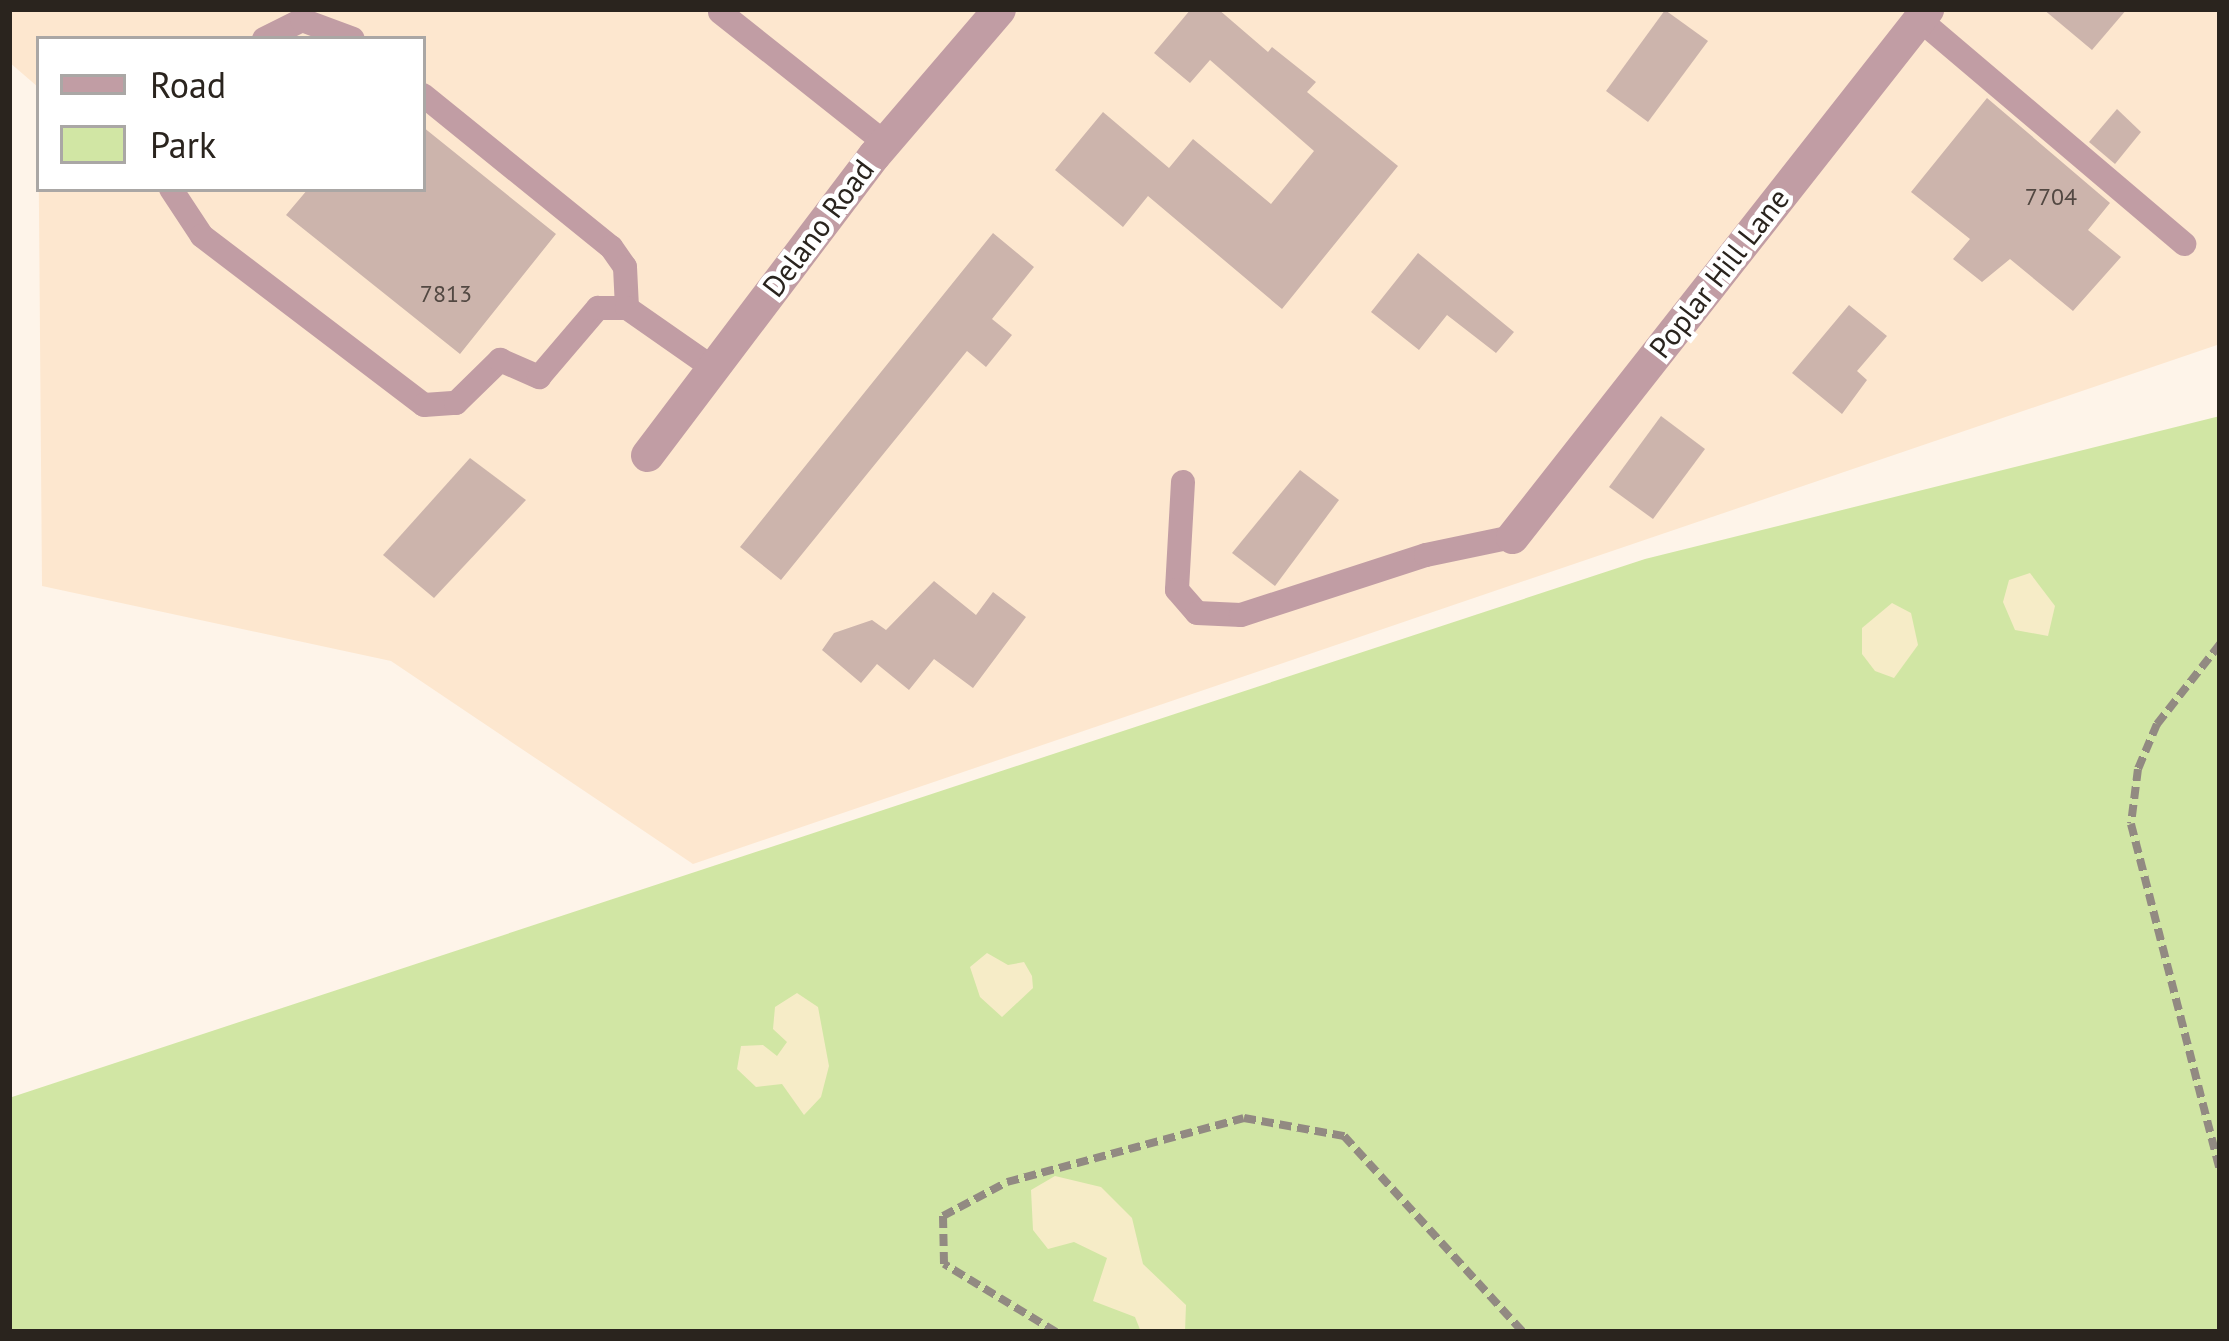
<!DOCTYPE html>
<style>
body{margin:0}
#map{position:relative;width:2229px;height:1341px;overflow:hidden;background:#fef4e9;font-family:"PT Sans",sans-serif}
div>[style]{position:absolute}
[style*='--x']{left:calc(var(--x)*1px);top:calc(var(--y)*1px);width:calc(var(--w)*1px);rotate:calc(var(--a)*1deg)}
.built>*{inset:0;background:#fde7cf}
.green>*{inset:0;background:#d1e6a4}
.sand>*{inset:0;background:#f6ecc7}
.building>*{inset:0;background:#ccb4ac}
.path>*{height:8px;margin-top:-4px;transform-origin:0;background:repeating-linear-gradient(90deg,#928a82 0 12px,transparent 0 18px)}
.service>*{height:24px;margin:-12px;padding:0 12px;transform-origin:12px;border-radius:12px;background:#c19da4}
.minor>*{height:33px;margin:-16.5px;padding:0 16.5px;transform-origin:16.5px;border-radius:16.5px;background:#c19da4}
span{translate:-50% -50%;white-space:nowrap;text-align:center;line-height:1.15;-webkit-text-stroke:9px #fff;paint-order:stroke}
.number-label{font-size:24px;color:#524842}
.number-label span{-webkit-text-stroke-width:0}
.street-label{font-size:30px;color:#2a241e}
.frame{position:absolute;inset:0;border:12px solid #2a241e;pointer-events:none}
.legend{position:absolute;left:36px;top:36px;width:390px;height:156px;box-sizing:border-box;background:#fff;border:3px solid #aaa7a5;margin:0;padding:15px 21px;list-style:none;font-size:36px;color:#2a241e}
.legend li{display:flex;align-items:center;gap:24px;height:60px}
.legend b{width:60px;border:3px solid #aaa7a5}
</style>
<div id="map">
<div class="built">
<div style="clip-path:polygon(evenodd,9px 9px,2220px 9px,2220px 344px,693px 864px,391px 661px,42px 586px,38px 87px,9px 62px,9px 9px,39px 39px,423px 39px,423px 189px,39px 189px,39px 39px)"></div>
</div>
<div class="green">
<div style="clip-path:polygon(2220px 416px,2220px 1332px,9px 1332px,9px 1098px,1645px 559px)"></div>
</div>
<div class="sand">
<div style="clip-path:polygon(2030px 573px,2055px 606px,2048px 636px,2015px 630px,2003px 602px,2009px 580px)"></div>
<div style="clip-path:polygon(1892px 603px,1911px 613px,1918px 645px,1894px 678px,1875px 671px,1862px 654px,1862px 628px)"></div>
<div style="clip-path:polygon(987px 953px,1008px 965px,1024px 962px,1032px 976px,1033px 988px,1002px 1017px,980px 997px,970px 967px)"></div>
<div style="clip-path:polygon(797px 993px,818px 1007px,829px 1066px,821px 1097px,804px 1115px,782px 1084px,756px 1087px,737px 1069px,741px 1046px,763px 1045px,777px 1056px,787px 1042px,773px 1029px,775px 1007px)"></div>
<div style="clip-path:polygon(1055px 1176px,1101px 1187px,1132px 1218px,1143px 1264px,1186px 1305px,1185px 1332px,1141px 1332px,1135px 1317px,1093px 1301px,1107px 1258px,1074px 1242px,1048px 1249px,1033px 1230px,1031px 1190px)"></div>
</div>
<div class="building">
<div style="clip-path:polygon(1191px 9px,1218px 9px,1268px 52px,1272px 47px,1316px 82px,1307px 92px,1398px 166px,1282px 309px,1148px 196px,1123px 227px,1055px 170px,1103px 112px,1169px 168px,1193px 139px,1271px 204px,1314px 151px,1210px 60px,1190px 83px,1154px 53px)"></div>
<div style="clip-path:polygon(2043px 9px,2127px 9px,2092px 50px)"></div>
<div style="clip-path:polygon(1665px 10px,1708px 41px,1648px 122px,1606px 91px)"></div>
<div style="clip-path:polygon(1987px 98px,2110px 203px,2088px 230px,2121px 257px,2073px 311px,2010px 259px,1982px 282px,1953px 259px,1970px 239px,1911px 192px)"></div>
<div style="clip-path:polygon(2117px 109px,2141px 132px,2115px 164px,2089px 142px)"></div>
<div style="clip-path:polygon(423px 127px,556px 234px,460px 354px,286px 215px,308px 189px,423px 189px)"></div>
<div style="clip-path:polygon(993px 233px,1034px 267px,992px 319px,1012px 335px,986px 367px,967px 351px,781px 580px,740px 547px)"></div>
<div style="clip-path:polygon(1418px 253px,1514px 332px,1496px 353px,1447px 315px,1419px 350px,1371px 312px)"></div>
<div style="clip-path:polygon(1849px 305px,1887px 336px,1857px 371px,1867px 380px,1842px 414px,1792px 373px)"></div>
<div style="clip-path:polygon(1661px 416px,1705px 449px,1653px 519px,1609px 487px)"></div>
<div style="clip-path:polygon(470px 458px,526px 500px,434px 598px,383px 555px)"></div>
<div style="clip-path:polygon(1300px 470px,1339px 500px,1275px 586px,1232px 553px)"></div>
<div style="clip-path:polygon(934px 581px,976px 615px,993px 592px,1026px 617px,973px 688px,934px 659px,909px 690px,877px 664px,861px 683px,822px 650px,834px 633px,872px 620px,886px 630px)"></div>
</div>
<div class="path">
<div style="--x:2220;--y:644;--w:102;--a:128.2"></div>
<div style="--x:2157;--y:724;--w:49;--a:112.9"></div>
<div style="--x:2138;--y:769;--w:55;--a:97.3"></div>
<div style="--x:2131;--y:824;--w:358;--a:75.6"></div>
<div style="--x:1056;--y:1332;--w:131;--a:-148.7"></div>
<div style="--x:944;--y:1264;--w:48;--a:-91.2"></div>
<div style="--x:943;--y:1216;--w:72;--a:-28"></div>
<div style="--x:1007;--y:1182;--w:245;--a:-15.1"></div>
<div style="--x:1244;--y:1118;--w:102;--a:10.2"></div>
<div style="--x:1344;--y:1136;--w:265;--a:47.6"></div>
</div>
<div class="service">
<div style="--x:720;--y:12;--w:211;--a:38.4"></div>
<div style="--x:1919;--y:19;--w:348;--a:40.3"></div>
<div style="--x:264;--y:39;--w:42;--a:-26.6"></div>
<div style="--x:302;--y:20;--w:54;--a:20.4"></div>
<div style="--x:423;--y:95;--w:242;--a:39"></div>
<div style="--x:611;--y:247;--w:24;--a:55"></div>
<div style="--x:625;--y:267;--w:41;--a:87.2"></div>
<div style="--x:171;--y:189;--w:56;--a:56.6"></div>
<div style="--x:202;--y:236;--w:279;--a:37.3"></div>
<div style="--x:424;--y:405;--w:32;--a:-4"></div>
<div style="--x:456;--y:403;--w:62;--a:-44.3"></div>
<div style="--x:500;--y:360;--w:43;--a:23.6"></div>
<div style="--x:539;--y:377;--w:91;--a:-49.5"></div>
<div style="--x:598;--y:308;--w:29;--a:0"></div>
<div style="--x:627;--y:308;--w:105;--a:34.9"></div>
<div style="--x:1183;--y:482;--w:108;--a:93.2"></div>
<div style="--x:1177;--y:590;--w:30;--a:49"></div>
<div style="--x:1197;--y:613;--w:44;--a:2.6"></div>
<div style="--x:1241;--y:615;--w:194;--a:-18"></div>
<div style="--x:1426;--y:555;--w:88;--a:-11.8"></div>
</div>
<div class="minor">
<div style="--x:647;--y:455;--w:376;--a:-52.9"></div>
<div style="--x:874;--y:155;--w:192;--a:-49.4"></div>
<div style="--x:1512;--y:537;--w:672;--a:-51.83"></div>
</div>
<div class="number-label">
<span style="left:2051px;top:197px">7704</span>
<span style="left:446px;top:294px">7813</span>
</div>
<div class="street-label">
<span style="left:818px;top:228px;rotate:-53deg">Delano Road</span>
<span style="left:1719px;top:273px;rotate:-52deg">Poplar Hill Lane</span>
</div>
<div class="frame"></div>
<ul class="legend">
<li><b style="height:15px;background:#c19da4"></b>Road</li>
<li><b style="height:33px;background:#d1e6a4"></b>Park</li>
</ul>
</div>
